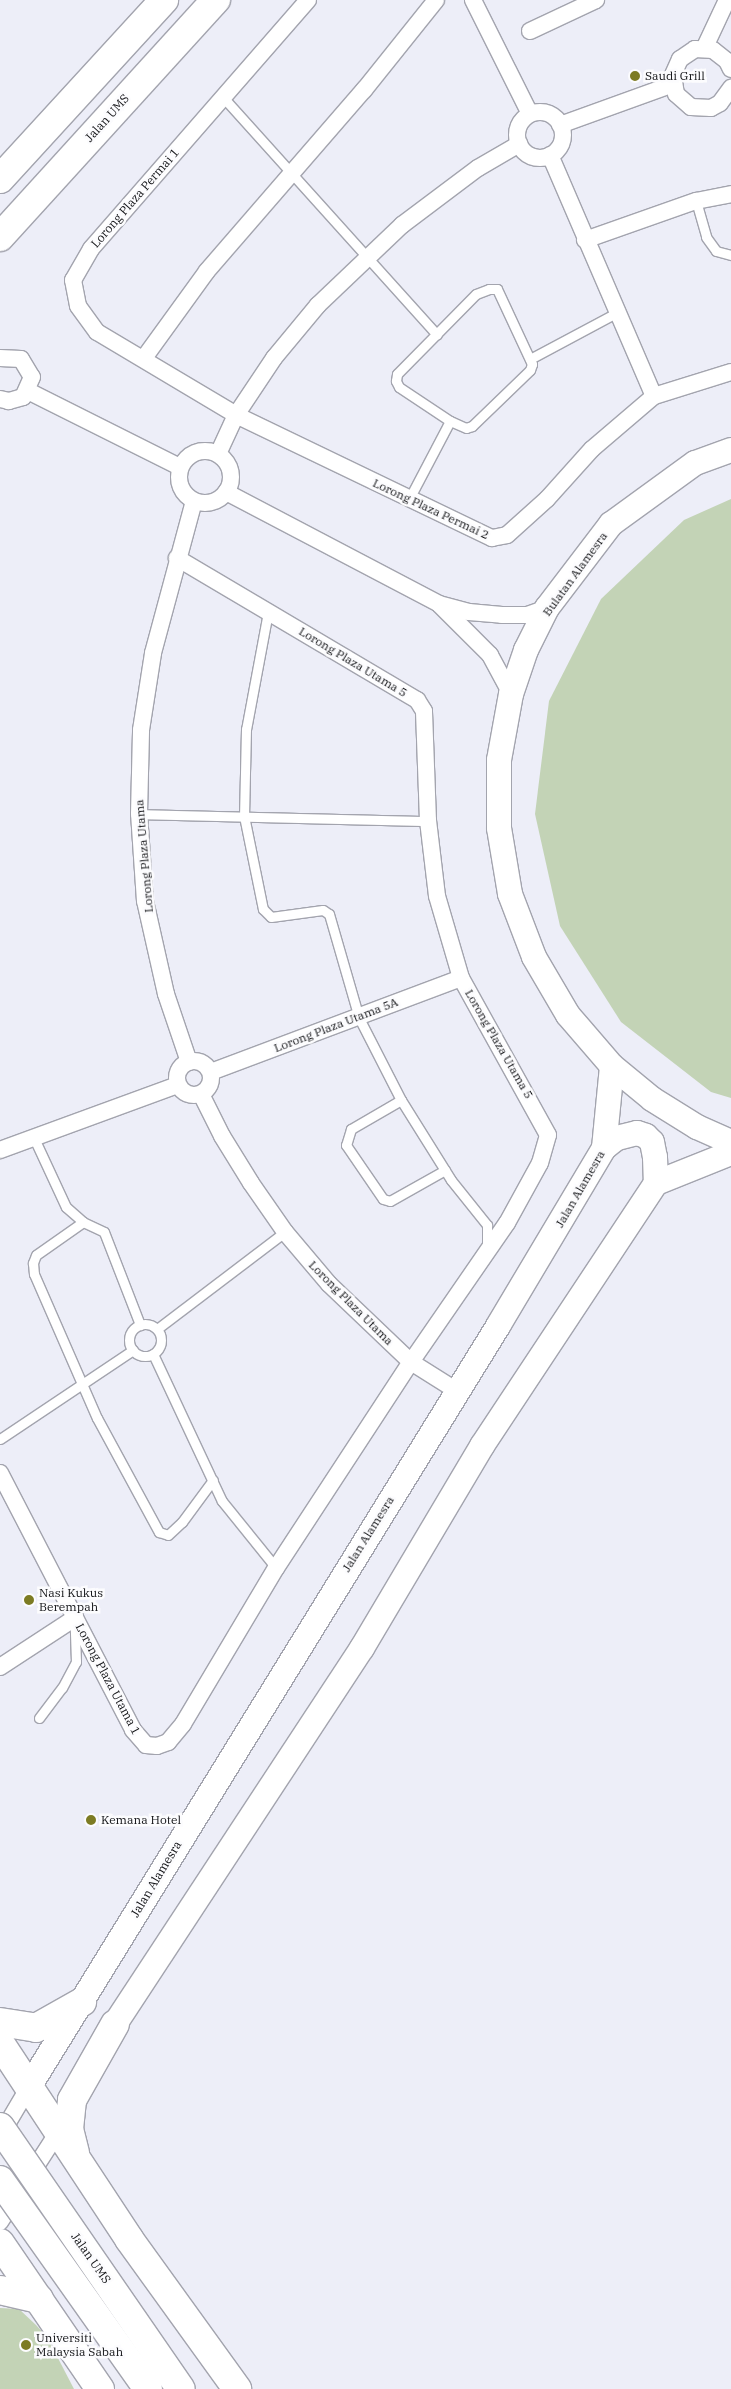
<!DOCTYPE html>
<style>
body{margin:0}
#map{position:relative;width:731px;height:2389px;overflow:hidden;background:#edeef8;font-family:"IBM Plex Serif",serif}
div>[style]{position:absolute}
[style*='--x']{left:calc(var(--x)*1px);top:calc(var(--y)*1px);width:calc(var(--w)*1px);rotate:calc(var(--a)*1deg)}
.green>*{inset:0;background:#c3d3b6}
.roads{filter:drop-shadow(1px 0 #a3a4ae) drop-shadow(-1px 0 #a3a4ae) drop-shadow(0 1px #a3a4ae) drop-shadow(0 -1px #a3a4ae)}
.lane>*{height:9px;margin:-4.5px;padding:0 4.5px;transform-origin:4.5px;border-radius:4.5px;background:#fff}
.lane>.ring{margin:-4.5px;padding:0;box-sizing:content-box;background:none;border:9px solid #fff;border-radius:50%}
.street>*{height:16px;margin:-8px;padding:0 8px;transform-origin:8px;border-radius:8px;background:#fff}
.street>.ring{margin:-8px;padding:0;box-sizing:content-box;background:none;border:16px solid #fff;border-radius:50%}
.secondary>*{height:24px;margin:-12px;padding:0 12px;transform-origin:12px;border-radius:12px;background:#fff}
.highway>*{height:28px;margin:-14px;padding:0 14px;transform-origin:14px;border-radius:14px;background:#fff}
.bridges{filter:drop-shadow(1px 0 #a3a4ae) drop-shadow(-1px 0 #a3a4ae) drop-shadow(0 1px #a3a4ae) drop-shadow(0 -1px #a3a4ae)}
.highway-bridge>*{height:28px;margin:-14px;padding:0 14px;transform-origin:14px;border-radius:14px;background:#fff}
.dots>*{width:14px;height:14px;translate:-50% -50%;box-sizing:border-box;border:2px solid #fcfcfe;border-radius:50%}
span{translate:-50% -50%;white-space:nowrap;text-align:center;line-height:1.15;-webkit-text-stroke:5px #fcfcfe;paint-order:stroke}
.poi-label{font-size:12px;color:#121316}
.left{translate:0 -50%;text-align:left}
.street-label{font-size:12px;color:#121316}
</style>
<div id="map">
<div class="green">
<div style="clip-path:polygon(731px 499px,731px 1098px,711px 1092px,621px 1022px,560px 926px,535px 814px,549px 701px,601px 599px,684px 520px)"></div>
<div style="clip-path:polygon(0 2308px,19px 2309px,36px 2325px,47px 2337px,74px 2389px,0 2389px)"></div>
</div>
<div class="roads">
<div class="lane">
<div style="--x:222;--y:96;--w:321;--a:48"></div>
<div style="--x:696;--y:201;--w:37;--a:74"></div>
<div style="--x:706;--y:237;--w:17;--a:54"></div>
<div style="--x:716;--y:251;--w:16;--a:15"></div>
<div style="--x:489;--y:289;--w:8;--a:0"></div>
<div style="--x:497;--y:289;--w:83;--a:65"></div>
<div style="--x:532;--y:364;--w:6;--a:108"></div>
<div style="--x:530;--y:370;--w:81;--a:136"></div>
<div style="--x:472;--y:426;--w:6;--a:162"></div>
<div style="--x:466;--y:428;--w:17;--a:-156"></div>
<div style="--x:450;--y:421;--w:61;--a:-146.3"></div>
<div style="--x:399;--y:387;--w:7;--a:-117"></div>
<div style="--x:396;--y:381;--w:7;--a:-82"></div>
<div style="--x:397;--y:374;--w:112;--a:-45.4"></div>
<div style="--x:476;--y:294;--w:14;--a:-21"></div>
<div style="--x:530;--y:359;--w:100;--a:-28.1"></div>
<div style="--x:409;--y:499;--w:88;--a:-62.3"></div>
<div style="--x:268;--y:612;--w:119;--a:100.6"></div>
<div style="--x:246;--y:729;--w:87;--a:91.3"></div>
<div style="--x:244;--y:816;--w:95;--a:78.5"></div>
<div style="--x:263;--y:909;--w:11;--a:45"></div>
<div style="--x:271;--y:917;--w:52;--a:-7.7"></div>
<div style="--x:323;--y:910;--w:7;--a:34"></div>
<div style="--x:329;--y:914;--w:108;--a:73.9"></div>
<div style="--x:359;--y:1018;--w:92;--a:62.9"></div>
<div style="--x:401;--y:1100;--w:94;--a:58"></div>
<div style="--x:451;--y:1180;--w:58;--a:51.3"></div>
<div style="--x:487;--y:1225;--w:21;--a:90"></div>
<div style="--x:139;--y:814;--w:289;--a:1.4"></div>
<div style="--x:401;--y:1100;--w:58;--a:149.9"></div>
<div style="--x:351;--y:1129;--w:17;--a:107"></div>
<div style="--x:346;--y:1145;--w:65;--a:55.6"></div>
<div style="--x:383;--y:1199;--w:7;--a:16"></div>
<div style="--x:390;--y:1201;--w:63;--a:-29.4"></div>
<div style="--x:33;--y:1136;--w:78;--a:65.1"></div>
<div style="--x:66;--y:1207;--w:23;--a:41"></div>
<div style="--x:83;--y:1222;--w:23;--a:25"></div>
<div style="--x:104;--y:1232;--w:100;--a:68.8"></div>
<div style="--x:83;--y:1222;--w:57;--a:144.9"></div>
<div style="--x:36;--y:1255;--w:9;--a:111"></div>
<div style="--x:33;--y:1263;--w:11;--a:85"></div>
<div style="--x:34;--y:1274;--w:157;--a:66.4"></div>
<div style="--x:97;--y:1418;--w:130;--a:61.5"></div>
<div style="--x:159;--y:1532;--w:9;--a:18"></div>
<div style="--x:168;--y:1535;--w:19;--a:-43"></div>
<div style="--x:182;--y:1522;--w:52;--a:-53.6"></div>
<div class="ring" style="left:129px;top:1324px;width:23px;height:23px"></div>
<div style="--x:157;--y:1329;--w:161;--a:-37.2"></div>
<div style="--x:153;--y:1354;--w:162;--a:64.9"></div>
<div style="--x:222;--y:1501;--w:86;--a:51.1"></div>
<div style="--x:0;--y:1439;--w:160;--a:-33.8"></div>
<div style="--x:39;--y:1718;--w:38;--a:-53"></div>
<div style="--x:62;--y:1688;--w:30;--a:-62"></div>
<div style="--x:76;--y:1662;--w:36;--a:-92"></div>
</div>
<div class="street">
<div style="--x:308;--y:0;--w:330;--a:131.1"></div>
<div style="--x:91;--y:249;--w:36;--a:120"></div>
<div style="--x:73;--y:280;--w:26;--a:79"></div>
<div style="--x:78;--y:306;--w:32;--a:54"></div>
<div style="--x:97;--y:332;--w:162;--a:30.8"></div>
<div style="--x:236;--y:415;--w:284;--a:25.7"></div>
<div style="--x:492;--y:538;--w:15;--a:-11"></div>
<div style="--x:507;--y:535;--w:54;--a:-42"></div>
<div style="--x:547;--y:499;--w:67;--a:-48"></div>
<div style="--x:592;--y:449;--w:82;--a:-40.5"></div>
<div style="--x:654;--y:396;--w:81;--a:-17.3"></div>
<div style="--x:473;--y:0;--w:127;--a:63.4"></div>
<div style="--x:530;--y:31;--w:73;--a:-25.2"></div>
<div style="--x:704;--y:49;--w:54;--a:-64.9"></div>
<div style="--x:731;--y:69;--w:9;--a:-117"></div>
<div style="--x:727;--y:61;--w:18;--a:-142"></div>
<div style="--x:713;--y:50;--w:18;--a:-177"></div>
<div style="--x:695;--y:49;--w:18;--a:146"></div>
<div style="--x:680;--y:59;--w:17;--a:114"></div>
<div style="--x:673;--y:75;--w:19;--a:81"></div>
<div style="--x:676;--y:94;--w:20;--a:41"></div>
<div style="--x:691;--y:107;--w:20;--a:3"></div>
<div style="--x:711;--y:108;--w:10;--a:-29"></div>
<div style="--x:720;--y:103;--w:19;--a:-54"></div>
<div class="ring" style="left:517px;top:112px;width:30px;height:30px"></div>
<div style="--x:560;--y:125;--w:120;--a:-19.9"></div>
<div style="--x:550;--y:155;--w:262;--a:66.7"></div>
<div style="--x:585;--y:240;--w:118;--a:-19.4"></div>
<div style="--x:696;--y:201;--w:36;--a:-11"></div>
<div style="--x:0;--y:358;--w:21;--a:3"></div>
<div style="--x:21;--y:359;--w:21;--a:59"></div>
<div style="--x:32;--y:377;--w:22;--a:114"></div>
<div style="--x:23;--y:397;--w:15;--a:164"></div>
<div style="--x:9;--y:401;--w:9;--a:-167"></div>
<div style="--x:144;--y:358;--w:107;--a:-54.1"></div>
<div style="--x:207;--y:271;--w:240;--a:-49.1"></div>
<div style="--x:364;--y:90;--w:115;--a:-51.3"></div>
<div style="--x:28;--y:391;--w:170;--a:26.6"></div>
<div class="ring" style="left:179px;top:451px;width:36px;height:36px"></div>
<div style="--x:218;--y:454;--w:43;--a:-65.2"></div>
<div style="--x:236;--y:415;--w:69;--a:-56.3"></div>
<div style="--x:274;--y:358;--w:69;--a:-50.3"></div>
<div style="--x:318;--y:305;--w:116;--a:-43.6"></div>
<div style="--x:402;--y:225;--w:95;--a:-36.9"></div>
<div style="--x:478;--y:168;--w:48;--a:-30.3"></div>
<div style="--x:226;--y:492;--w:241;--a:27.7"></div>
<div style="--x:439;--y:604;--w:31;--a:15"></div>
<div style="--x:469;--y:612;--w:33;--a:5"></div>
<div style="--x:502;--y:615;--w:25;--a:0"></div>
<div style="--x:527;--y:615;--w:21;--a:-19"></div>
<div style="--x:440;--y:605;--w:71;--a:45"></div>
<div style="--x:490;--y:655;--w:44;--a:61.7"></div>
<div class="ring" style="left:177px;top:1061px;width:18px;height:18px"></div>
<div style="--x:189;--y:1062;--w:72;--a:-108.7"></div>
<div style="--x:166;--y:994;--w:95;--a:-102.7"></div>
<div style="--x:145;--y:901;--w:87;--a:-93.9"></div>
<div style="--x:139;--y:814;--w:84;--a:-88.6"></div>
<div style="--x:141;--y:730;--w:78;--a:-81.1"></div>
<div style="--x:153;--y:653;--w:157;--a:-74.9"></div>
<div style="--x:211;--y:1072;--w:267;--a:-20.6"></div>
<div style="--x:201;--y:1094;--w:47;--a:63.4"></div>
<div style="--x:222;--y:1136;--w:55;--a:58.3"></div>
<div style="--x:251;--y:1183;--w:60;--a:55.2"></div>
<div style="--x:285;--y:1232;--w:68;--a:49.8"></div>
<div style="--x:329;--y:1284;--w:113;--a:43.6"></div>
<div style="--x:411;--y:1362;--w:54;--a:32.2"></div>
<div style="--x:0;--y:1150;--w:189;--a:-20.1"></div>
<div style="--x:0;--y:1473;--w:289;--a:62.6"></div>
<div style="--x:133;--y:1730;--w:20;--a:49"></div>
<div style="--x:146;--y:1745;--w:11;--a:5"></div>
<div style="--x:157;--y:1746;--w:12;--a:-20"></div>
<div style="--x:168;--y:1742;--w:23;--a:-50"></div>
<div style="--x:183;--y:1724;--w:182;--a:-59.2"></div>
<div style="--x:276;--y:1568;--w:246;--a:-56.8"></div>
<div style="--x:411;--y:1362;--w:169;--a:-55.4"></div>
<div style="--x:507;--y:1223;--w:68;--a:-61.2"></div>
<div style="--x:540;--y:1163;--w:29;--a:-74"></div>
<div style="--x:548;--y:1135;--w:179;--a:-119"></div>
<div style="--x:461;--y:978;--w:85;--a:-106.3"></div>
<div style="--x:437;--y:896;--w:76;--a:-96.8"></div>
<div style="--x:428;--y:821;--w:110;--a:-92.1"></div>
<div style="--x:424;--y:711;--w:13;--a:-122"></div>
<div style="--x:417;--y:700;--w:279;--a:-149.4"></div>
<div style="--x:0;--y:1667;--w:90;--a:-33.2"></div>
<div style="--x:0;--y:2136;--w:57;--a:-59.4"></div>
<div style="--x:0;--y:2222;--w:107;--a:-57.2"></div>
</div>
<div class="secondary">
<div style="--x:731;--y:450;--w:38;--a:160"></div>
<div style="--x:695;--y:463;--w:104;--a:144"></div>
<div style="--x:611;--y:524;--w:106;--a:127.3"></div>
<div style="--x:547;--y:608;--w:47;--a:116.6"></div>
<div style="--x:526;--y:650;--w:46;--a:108.8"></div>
<div style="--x:511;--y:694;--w:67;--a:100.3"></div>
<div style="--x:499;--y:760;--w:68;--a:90"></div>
<div style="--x:499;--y:828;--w:67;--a:80.5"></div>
<div style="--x:510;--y:894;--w:67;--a:69.1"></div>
<div style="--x:534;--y:957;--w:67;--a:59.6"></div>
<div style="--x:568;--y:1015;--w:67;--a:49.2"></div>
<div style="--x:612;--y:1066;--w:52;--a:39.5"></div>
<div style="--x:652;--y:1099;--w:53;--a:31.9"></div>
<div style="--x:697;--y:1127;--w:37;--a:24"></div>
<div style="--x:604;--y:1148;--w:82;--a:-84.4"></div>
<div style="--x:656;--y:1183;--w:81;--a:-21.8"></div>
<div style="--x:29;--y:2087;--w:894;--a:-58.35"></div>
<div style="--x:498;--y:1326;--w:207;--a:-59.2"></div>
<div style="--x:604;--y:1148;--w:16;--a:-38"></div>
<div style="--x:617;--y:1138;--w:21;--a:-14"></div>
<div style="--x:637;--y:1133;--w:9;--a:18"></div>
<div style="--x:646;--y:1136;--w:8;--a:45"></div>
<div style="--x:652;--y:1142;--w:15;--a:79"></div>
<div style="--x:655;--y:1157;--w:26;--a:88"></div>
<div style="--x:656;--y:1183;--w:315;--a:123.5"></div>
<div style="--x:482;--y:1446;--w:235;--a:120.7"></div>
<div style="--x:362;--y:1648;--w:450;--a:123.3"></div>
</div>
<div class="highway">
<div style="--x:0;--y:179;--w:243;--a:-47.5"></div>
<div style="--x:0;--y:237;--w:321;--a:-47.7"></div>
<div style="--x:0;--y:2022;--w:36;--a:9"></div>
<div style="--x:36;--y:2028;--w:53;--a:-29.5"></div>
<div style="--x:0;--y:2043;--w:235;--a:56.6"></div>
<div style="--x:129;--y:2239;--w:185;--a:54.2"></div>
<div style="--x:75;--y:2153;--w:25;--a:-104"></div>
<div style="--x:69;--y:2129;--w:29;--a:-84"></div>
<div style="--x:72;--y:2100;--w:87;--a:-60.5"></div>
<div style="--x:0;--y:2243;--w:177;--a:55.6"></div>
<div style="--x:0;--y:2290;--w:40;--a:13"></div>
</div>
</div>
<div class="bridges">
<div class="highway-bridge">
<div style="--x:0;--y:2127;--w:318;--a:55.4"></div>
<div style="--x:0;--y:2180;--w:256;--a:54.7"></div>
</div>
</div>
<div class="dots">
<div style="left:635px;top:76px;background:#7c7b23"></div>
<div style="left:29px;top:1600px;background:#7c7b23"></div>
<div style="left:91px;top:1820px;background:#7c7b23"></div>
<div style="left:26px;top:2345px;background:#7c7b23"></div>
</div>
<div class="poi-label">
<span class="left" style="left:645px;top:76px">Saudi Grill</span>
<span class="left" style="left:39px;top:1600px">Nasi Kukus<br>Berempah</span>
<span class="left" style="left:101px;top:1820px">Kemana Hotel</span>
<span class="left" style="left:36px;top:2345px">Universiti<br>Malaysia Sabah</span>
</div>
<div class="street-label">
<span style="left:107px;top:118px;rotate:-48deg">Jalan UMS</span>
<span style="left:135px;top:198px;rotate:-49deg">Lorong Plaza Permai 1</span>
<span style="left:431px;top:509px;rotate:25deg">Lorong Plaza Permai 2</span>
<span style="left:575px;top:574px;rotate:-54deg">Bulatan Alamesra</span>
<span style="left:353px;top:662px;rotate:31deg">Lorong Plaza Utama 5</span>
<span style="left:144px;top:856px;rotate:-95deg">Lorong Plaza Utama</span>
<span style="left:336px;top:1025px;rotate:-21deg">Lorong Plaza Utama 5A</span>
<span style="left:499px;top:1044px;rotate:60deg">Lorong Plaza Utama 5</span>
<span style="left:580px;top:1189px;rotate:-60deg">Jalan Alamesra</span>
<span style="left:351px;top:1303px;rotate:45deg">Lorong Plaza Utama</span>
<span style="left:368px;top:1534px;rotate:-58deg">Jalan Alamesra</span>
<span style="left:108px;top:1679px;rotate:62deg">Lorong Plaza Utama 1</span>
<span style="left:156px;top:1879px;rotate:-59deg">Jalan Alamesra</span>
<span style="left:91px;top:2258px;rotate:55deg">Jalan UMS</span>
</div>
</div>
